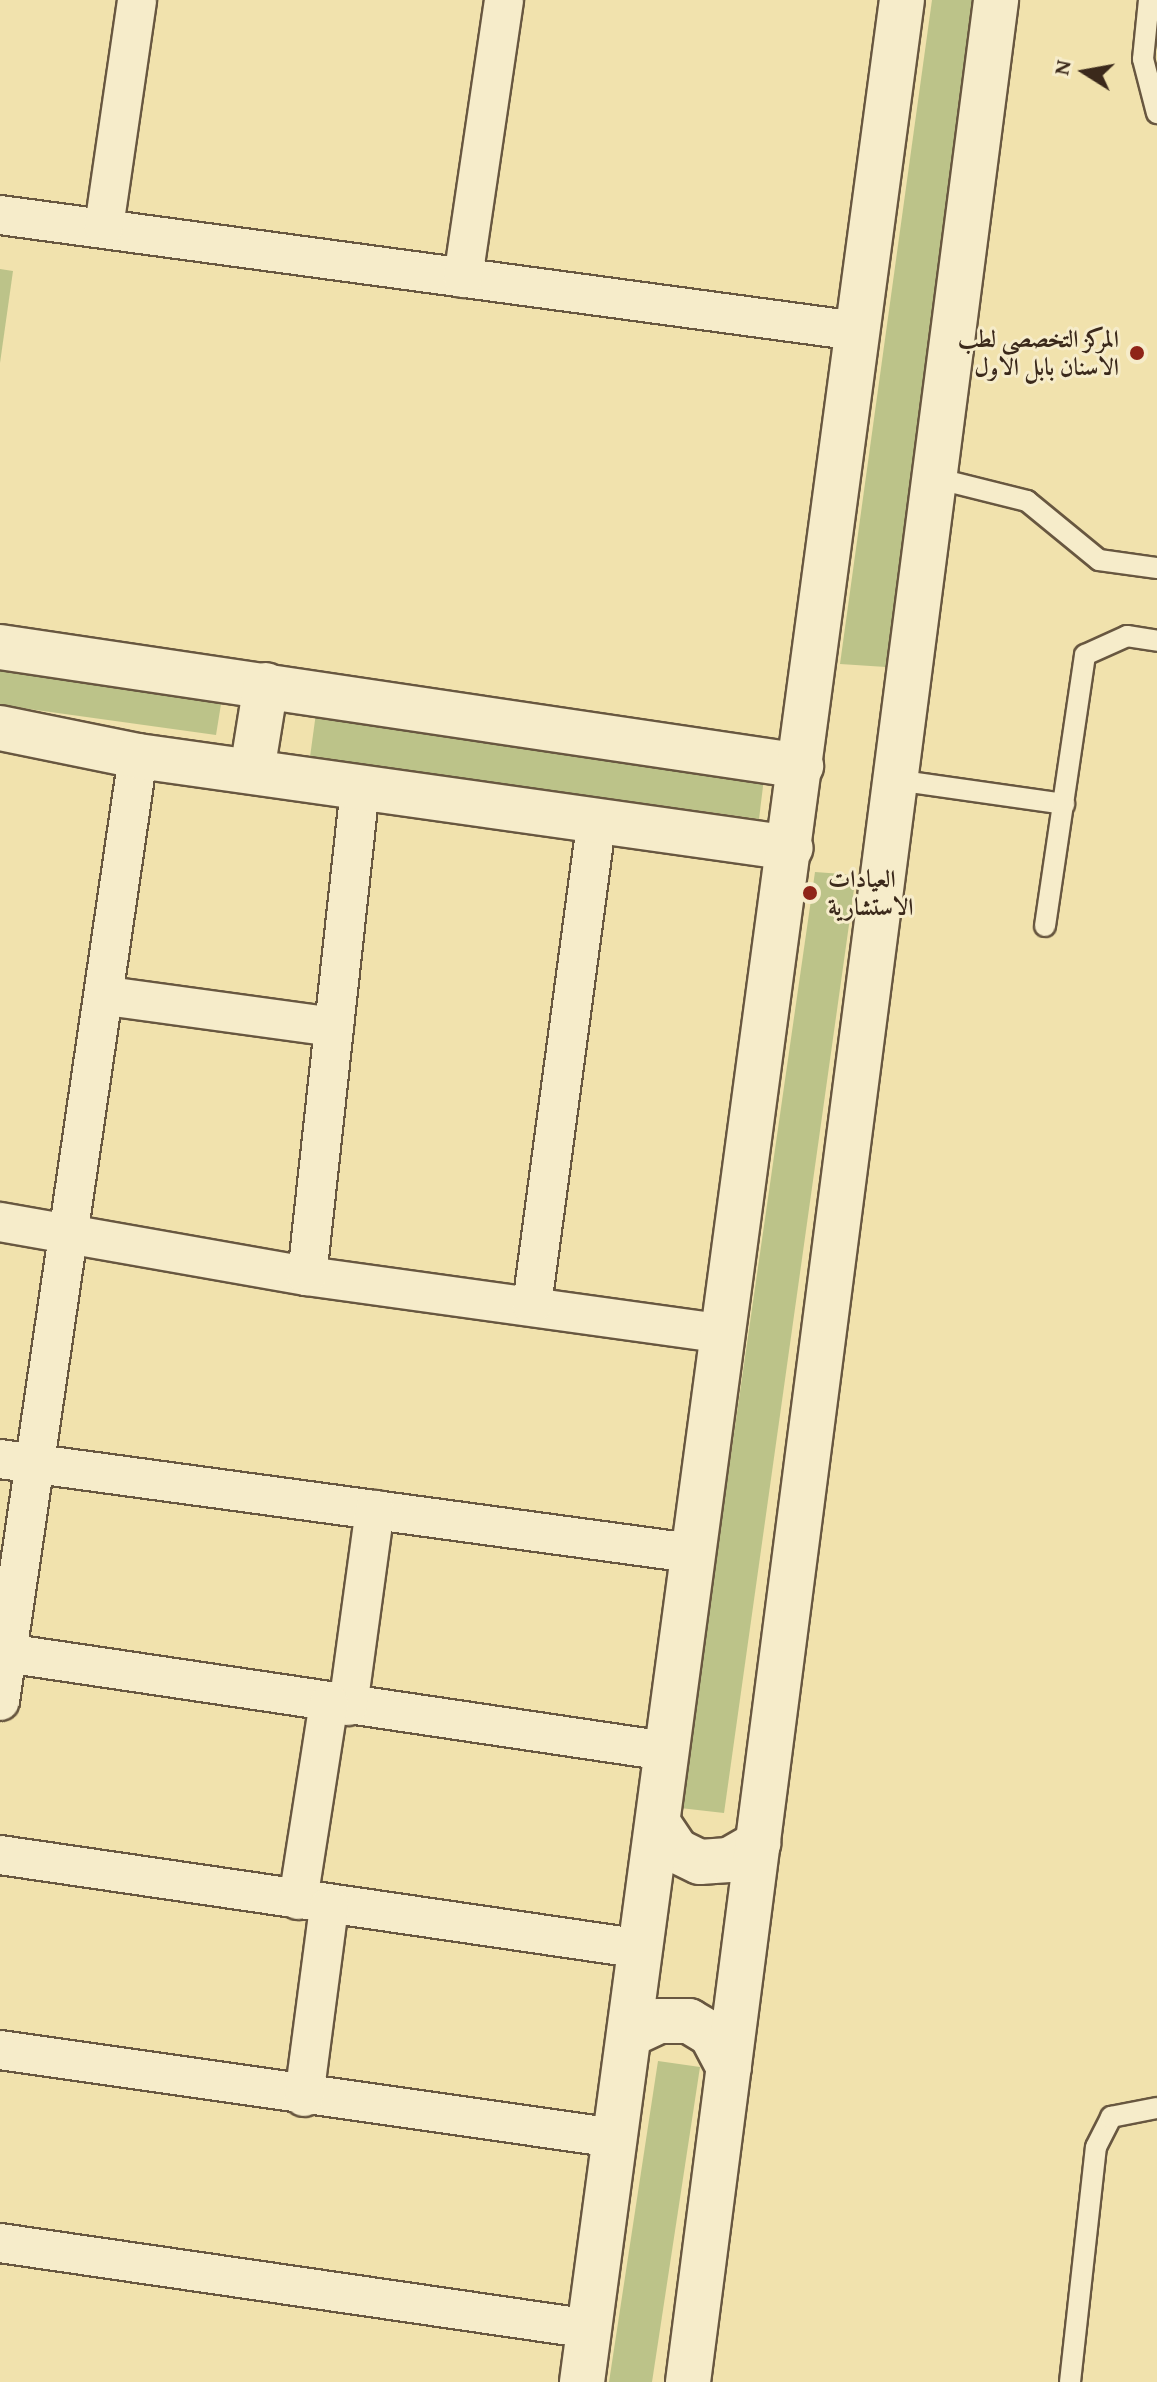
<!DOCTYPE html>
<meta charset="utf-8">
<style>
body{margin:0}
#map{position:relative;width:1157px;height:2382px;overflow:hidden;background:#f1e2ad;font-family:"Gentium Book Plus",Amiri,serif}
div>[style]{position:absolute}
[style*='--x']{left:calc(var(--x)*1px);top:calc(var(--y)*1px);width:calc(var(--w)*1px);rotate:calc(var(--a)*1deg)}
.green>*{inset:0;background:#bcc389}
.roads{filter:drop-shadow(2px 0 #685740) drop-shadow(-2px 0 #685740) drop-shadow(0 2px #685740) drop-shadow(0 -2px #685740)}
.service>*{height:20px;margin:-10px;padding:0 10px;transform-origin:10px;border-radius:10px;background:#f6ecca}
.minor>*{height:38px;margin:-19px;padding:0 19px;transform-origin:19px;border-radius:19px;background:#f6ecca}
.tertiary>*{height:44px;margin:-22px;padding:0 22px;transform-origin:22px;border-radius:22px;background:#f6ecca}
.secondary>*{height:44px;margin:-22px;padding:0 22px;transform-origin:22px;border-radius:22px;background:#f6ecca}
.dots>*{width:22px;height:22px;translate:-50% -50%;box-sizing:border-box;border:4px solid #f6ecca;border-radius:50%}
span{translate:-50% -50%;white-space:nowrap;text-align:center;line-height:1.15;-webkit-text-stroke:6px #f6ecca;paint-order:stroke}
.poi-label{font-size:24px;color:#3b291b;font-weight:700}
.right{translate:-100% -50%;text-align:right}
.left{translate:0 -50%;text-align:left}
.north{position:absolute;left:1045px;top:32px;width:80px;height:80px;-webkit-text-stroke:6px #f6ecca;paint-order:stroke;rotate:281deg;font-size:22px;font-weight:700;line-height:32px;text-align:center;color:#3b291b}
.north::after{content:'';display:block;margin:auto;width:28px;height:36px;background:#3b291b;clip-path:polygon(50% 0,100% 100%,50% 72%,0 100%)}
</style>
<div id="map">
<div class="green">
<div style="clip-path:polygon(932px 0,978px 0,886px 667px,840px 664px)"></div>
<div style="clip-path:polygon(0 269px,13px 271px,0 363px)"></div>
<div style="clip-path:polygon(0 666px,222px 698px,216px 735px,0 705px)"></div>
<div style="clip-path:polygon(316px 713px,764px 778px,759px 819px,310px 757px)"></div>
<div style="clip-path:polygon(815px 872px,856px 875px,724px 1813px,680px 1808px)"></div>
<div style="clip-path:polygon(658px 2061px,700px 2067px,652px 2382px,609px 2382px)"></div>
</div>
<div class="roads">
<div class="service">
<div style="--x:1149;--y:0;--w:59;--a:95.8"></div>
<div style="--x:1143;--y:59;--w:56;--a:75.5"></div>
<div style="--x:935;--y:478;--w:95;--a:14"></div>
<div style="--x:1027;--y:501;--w:93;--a:39.3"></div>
<div style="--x:1099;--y:560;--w:59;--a:7.9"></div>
<div style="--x:896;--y:780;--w:170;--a:8.1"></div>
<div style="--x:1045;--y:926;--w:274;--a:-81.6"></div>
<div style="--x:1085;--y:655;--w:46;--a:-24.3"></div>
<div style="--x:1127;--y:636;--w:30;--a:9"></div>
<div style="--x:1070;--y:2382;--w:236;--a:-83.7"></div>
<div style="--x:1096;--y:2147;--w:34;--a:-63"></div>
<div style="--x:1111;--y:2117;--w:47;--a:-11.1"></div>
</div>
<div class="minor">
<div style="--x:0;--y:215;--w:865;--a:7.71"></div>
<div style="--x:104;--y:227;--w:229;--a:-81.7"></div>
<div style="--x:463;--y:278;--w:281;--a:-81.6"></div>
<div style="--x:107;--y:996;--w:229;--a:7.8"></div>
<div style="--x:0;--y:1222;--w:312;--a:10"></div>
<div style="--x:307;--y:1276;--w:417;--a:7.9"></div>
<div style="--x:307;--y:1276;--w:490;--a:-83.8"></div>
<div style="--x:532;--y:1305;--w:488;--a:-82.4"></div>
<div style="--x:0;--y:1459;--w:697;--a:7.75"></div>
<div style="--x:6;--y:1653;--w:667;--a:8.45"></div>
<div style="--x:0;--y:1701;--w:955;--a:-81.69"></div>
<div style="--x:348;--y:1706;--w:198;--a:-82.2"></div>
<div style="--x:0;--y:1855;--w:649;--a:8.33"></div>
<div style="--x:298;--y:1900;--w:199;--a:-81.1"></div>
<div style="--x:0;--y:2050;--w:621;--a:8.14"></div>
<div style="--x:304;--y:2097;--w:192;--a:-82.5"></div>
<div style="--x:0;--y:2243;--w:596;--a:8.29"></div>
</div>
<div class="tertiary">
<div style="--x:0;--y:647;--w:810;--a:8.45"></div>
<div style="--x:0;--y:728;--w:141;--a:11.5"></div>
<div style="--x:138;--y:756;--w:659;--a:8.02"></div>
<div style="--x:252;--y:771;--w:87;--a:-80.8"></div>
</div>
<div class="secondary">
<div style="--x:658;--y:1823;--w:34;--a:56"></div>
<div style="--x:677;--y:1851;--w:25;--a:26"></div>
<div style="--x:700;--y:1862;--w:29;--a:-4"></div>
<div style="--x:729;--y:1860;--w:34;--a:-30"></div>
<div style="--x:629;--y:2035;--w:33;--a:-25"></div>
<div style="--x:659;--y:2021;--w:30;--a:0"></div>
<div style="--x:689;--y:2021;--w:26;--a:31"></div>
<div style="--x:711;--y:2034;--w:38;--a:62"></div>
<div style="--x:582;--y:2382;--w:2403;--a:-82.35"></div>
<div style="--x:688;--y:2382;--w:2402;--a:-82.63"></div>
</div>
</div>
<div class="dots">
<div style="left:1137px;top:353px;background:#8f2418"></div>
<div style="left:810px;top:893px;background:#8f2418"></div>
</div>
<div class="poi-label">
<span class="right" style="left:1119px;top:353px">المركز التخصصي لطب<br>الاسنان بابل الاول</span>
<span class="left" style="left:828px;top:893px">العيادات<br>الاستشارية</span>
</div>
<div class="north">N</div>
</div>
